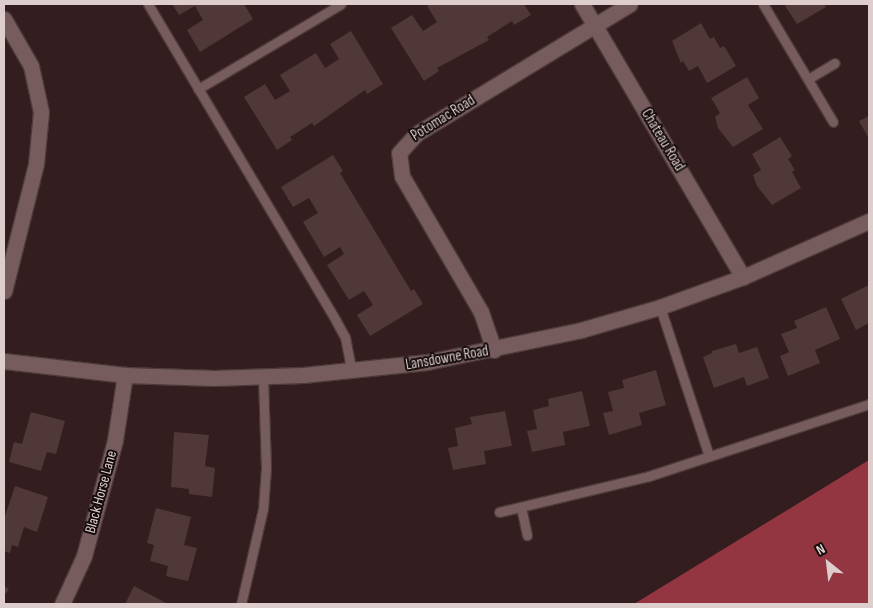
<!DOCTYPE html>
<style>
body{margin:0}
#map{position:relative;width:873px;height:608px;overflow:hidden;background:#341d1e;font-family:"Sofia Sans Condensed",sans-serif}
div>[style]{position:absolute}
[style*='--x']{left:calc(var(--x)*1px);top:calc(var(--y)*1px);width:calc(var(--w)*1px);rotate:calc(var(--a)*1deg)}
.forest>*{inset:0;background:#943641}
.building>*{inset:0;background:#503738}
.roads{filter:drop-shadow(1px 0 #4d3a3b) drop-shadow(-1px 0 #4d3a3b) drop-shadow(0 1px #4d3a3b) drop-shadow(0 -1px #4d3a3b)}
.lane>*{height:9px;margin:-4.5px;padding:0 4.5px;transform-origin:4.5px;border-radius:4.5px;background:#775c5d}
.street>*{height:15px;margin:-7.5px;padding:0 7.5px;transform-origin:7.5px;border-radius:7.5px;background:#775c5d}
span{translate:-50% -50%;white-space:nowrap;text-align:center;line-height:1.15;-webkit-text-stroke:4px #150b0b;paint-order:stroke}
.street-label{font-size:15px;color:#ddcdcd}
.frame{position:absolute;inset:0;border:5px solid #ddcdcd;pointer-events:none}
.north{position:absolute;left:803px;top:538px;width:50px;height:50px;-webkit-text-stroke:4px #150b0b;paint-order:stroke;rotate:331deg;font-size:14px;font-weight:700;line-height:20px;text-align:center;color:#ddcdcd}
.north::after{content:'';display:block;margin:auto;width:18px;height:22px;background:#ddcdcd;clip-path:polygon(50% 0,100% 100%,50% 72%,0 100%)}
</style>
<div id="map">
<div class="forest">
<div style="clip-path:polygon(869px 460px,869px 604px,634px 604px)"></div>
</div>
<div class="building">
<div style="clip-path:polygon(172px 4px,244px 4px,253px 19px,200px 52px,187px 30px,203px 20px,195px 6px,179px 15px)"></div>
<div style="clip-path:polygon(431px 4px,524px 4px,531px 15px,514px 25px,512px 21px,487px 37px,489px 40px,437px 68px,439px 71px,424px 81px,391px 28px,412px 15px,423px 31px,437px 22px,427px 6px)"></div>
<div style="clip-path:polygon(788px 4px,824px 4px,826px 7px,797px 24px,785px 6px)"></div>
<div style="clip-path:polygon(701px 23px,710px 39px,714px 37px,720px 48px,724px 46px,736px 66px,707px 83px,698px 66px,689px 71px,683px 61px,681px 63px,672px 41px)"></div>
<div style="clip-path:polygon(351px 31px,383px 84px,367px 94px,365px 90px,314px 126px,312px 123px,290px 137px,292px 140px,277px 150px,244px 97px,265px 84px,275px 100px,290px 91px,280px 75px,316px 53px,325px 68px,339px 59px,330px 44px)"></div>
<div style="clip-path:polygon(747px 77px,759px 98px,748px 105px,763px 129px,733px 147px,718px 128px,715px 117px,720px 113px,711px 98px)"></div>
<div style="clip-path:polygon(869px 116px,869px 139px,859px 121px)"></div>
<div style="clip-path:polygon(780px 137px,792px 156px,788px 159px,795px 170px,792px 172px,801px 188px,772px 205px,757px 186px,753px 175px,761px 170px,752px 154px)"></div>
<div style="clip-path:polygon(333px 155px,343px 171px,340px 173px,411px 291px,414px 289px,423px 304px,370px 336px,357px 315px,373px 305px,364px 291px,349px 300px,327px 265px,344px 254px,340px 247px,324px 257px,303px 222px,318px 213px,309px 198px,293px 207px,281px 187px)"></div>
<div style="clip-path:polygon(869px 285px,869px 323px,856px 330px,841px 299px)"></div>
<div style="clip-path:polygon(826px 307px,840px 339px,815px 350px,820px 363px,788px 376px,780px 356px,789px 352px,781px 334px,797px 328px,794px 321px)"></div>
<div style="clip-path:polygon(736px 344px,739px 353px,757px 347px,769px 378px,747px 386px,744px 377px,714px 388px,703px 357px,712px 353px,712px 351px)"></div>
<div style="clip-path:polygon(656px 370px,666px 405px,639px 413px,642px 425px,609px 435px,603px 413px,613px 411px,608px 392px,624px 388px,622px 380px)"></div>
<div style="clip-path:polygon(582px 391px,590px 426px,563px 432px,565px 445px,532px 452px,527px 431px,537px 429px,533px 410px,549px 406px,548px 399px)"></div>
<div style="clip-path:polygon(505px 411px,512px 446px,484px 451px,486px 464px,453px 470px,448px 448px,458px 446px,455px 428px,472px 424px,470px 417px)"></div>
<div style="clip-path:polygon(31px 412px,65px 421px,56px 454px,47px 452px,41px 471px,9px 462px,14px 442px,22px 444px)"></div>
<div style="clip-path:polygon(174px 432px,209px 435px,205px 466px,215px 468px,212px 497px,189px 494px,189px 489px,171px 487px)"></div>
<div style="clip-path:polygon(15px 486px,48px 497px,37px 532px,24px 527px,18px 547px,12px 545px,10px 553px,4px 551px,4px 519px)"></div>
<div style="clip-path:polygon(156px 508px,191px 517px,184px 545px,197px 548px,188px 581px,166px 576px,168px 566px,150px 561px,154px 545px,147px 543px)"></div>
<div style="clip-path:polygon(4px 586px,9px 589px,4px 596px)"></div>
<div style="clip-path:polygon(134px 586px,168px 604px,125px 604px)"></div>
</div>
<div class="roads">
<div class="lane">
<div style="--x:148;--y:4;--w:369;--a:59.3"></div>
<div style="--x:336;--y:321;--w:18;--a:61"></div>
<div style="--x:345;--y:337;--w:36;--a:79"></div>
<div style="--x:763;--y:4;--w:137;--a:59.3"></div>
<div style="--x:808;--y:79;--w:31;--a:-31"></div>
<div style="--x:198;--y:89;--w:166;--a:-30.7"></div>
<div style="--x:660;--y:307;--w:157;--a:71.8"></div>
<div style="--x:521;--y:507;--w:29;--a:78"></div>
<div style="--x:499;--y:512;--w:154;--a:-13.5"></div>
<div style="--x:649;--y:476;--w:231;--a:-18.1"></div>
<div style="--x:241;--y:604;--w:98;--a:-77"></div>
<div style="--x:263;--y:509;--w:41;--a:-85.8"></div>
<div style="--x:266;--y:468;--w:91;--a:-91.9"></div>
</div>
<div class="street">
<div style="--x:582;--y:4;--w:317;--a:59.5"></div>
<div style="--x:4;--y:19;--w:54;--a:60.1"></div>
<div style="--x:31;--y:66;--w:47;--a:77.7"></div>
<div style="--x:41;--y:112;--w:52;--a:95.5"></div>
<div style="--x:36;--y:164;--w:131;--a:104.1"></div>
<div style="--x:494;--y:350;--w:40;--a:-108.9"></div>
<div style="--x:481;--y:312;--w:157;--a:-120.2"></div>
<div style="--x:402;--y:176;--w:23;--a:-97"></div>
<div style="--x:399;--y:153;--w:25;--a:-48"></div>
<div style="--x:416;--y:134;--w:250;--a:-31.3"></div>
<div style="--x:4;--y:361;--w:122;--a:6.6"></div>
<div style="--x:125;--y:375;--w:89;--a:1.9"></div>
<div style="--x:214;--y:378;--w:89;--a:-1.9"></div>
<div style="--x:303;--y:375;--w:125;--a:-6"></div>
<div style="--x:427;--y:362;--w:157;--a:-11.7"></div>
<div style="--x:581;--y:330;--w:82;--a:-16.2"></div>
<div style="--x:660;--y:307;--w:88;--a:-19.9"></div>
<div style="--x:743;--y:277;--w:138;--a:-24"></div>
<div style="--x:62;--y:604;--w:53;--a:-65.4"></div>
<div style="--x:84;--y:556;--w:120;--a:-75"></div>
<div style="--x:115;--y:440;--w:66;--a:-81.3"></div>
</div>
</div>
<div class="street-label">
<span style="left:443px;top:118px;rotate:-32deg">Potomac Road</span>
<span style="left:663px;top:140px;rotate:59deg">Chateau Road</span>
<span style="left:447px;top:358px;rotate:-10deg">Lansdowne Road</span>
<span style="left:101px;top:492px;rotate:-75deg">Black Horse Lane</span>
</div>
<div class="frame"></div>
<div class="north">N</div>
</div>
